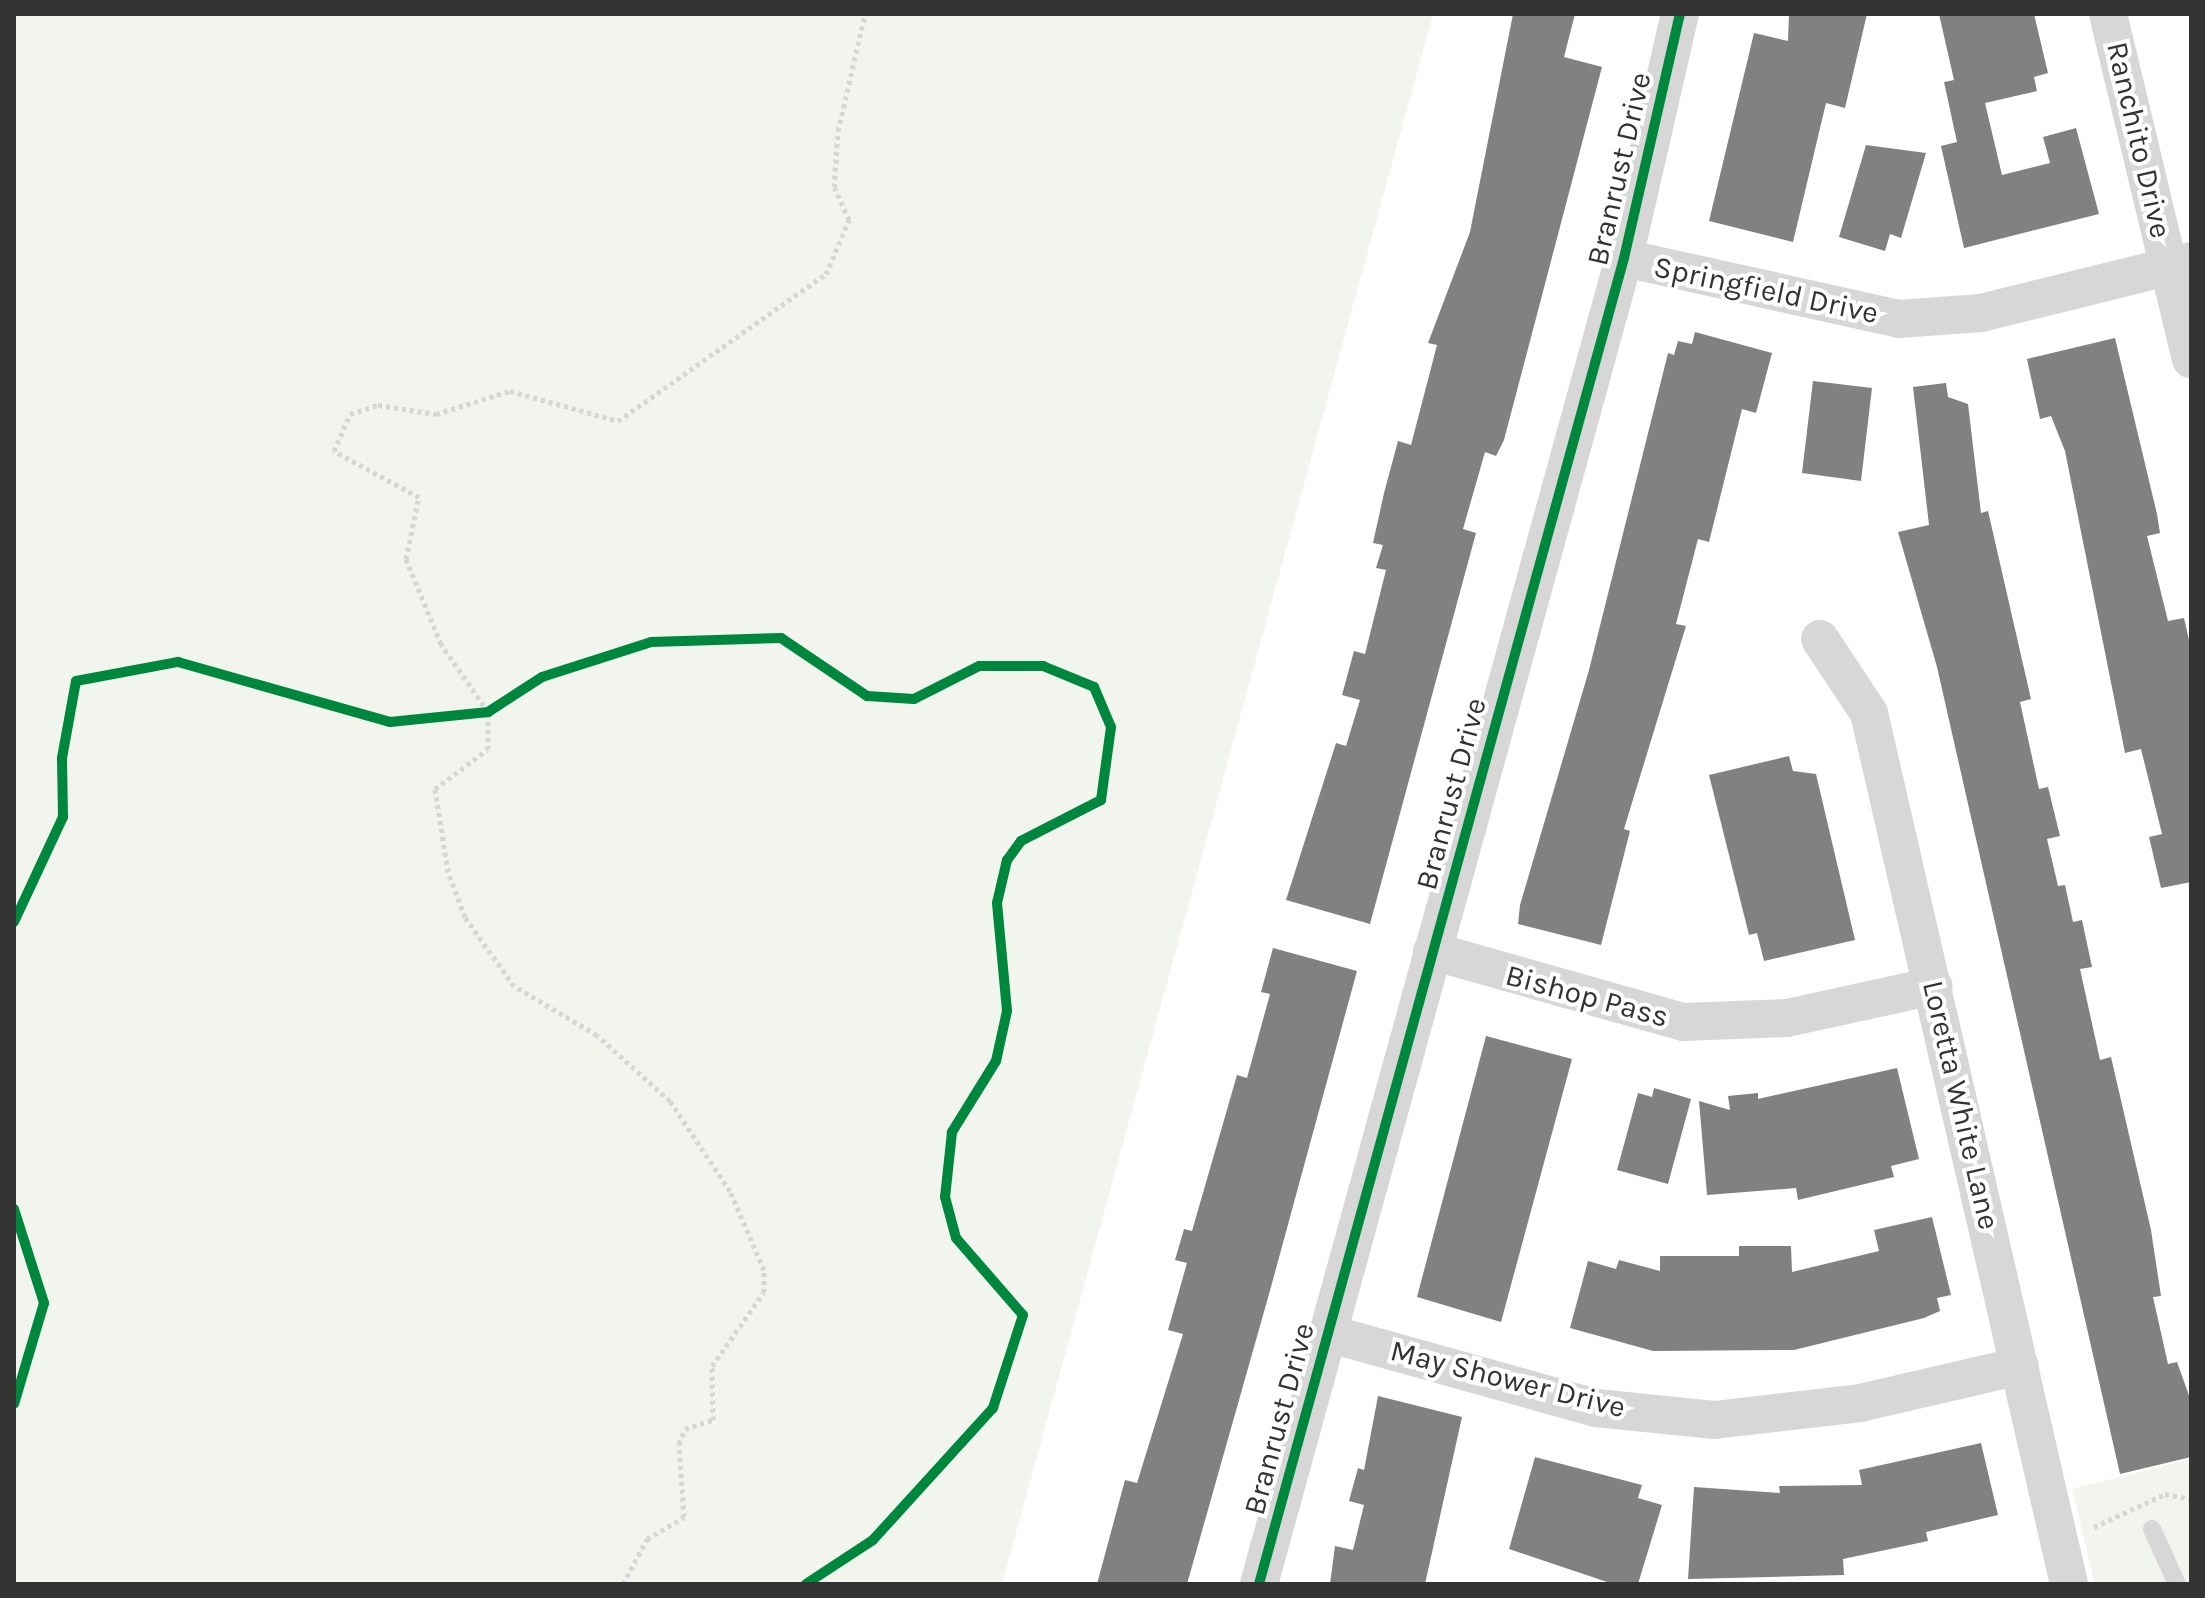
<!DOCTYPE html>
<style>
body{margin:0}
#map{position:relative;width:2205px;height:1598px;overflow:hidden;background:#fff;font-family:Karla,sans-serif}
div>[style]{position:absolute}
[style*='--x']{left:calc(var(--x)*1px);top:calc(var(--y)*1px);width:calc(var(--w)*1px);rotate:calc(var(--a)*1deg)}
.green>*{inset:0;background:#f1f5ed}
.building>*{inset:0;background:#818181}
.path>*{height:5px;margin-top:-2.5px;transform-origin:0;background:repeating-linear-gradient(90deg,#d6d6d6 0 4px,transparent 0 8px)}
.lane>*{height:18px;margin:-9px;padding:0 9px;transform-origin:9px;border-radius:9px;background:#d7d7d7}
.street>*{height:38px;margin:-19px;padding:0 19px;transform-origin:19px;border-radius:19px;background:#d7d7d7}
.cycleway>*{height:10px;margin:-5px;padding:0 5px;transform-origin:5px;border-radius:5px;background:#00873e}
span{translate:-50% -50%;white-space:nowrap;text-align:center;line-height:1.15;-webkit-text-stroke:8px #fff;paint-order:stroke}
.street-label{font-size:30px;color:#333}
.frame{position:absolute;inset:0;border:16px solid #333;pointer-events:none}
</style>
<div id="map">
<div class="green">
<div style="clip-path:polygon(14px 14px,1433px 14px,1002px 1584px,14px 1584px)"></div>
<div style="clip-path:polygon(2191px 1459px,2191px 1584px,2095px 1584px,2072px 1489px)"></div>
</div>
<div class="building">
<div style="clip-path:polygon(1513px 14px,1575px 14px,1564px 57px,1602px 67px,1504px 440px,1496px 456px,1485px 452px,1463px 529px,1476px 533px,1370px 924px,1286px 900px,1336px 743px,1346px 746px,1360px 700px,1342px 695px,1354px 651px,1365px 654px,1386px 570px,1376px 568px,1383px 545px,1373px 543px,1384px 493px,1398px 441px,1411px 445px,1437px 345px,1428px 343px,1470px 232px)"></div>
<div style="clip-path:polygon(1789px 14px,1867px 14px,1845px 108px,1826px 103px,1793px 242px,1709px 221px,1754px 33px,1788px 41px)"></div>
<div style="clip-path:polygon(1939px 14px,2034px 14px,2048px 73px,2034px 77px,2037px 91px,1985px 103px,2002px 175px,2050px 163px,2043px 137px,2076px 128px,2099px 214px,1964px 248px,1941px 146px,1957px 142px,1944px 82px,1954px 80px)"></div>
<div style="clip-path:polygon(1866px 145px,1926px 153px,1901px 238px,1890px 234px,1885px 251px,1839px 237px)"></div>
<div style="clip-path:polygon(1695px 332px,1772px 353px,1756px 413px,1742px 409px,1709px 542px,1698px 539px,1676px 624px,1686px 626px,1624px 829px,1630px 831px,1601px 945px,1518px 924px,1520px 905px,1589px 670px,1668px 353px,1674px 355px,1678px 341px,1692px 344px)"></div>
<div style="clip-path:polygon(2115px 338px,2157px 514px,2160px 533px,2147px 536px,2168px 621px,2184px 618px,2191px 649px,2191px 882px,2161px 888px,2149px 837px,2162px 834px,2141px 749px,2125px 753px,2065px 451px,2051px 416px,2040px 419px,2027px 359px)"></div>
<div style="clip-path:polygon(1813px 381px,1872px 388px,1861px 481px,1802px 473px)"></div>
<div style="clip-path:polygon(1946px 383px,1948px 397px,1968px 404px,1981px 513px,1988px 511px,2031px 699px,2020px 702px,2039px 789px,2048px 787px,2060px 836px,2047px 839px,2058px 886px,2065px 885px,2073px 922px,2082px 920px,2092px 967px,2080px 969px,2100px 1060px,2111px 1057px,2151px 1230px,2161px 1296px,2153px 1297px,2168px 1364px,2177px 1362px,2191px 1401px,2191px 1457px,2120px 1474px,1937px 667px,1898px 532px,1929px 525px,1913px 387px)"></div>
<div style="clip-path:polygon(1789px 756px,1793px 771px,1816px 774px,1855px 940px,1764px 961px,1757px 933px,1749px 935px,1709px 775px)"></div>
<div style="clip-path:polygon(1273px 948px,1357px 971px,1271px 1287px,1187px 1584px,1097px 1584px,1125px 1480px,1137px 1483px,1183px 1334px,1168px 1330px,1187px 1263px,1175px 1260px,1184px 1229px,1192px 1231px,1237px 1075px,1247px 1078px,1270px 994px,1261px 992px)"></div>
<div style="clip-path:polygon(1486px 1036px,1572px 1059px,1501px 1322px,1417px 1297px)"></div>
<div style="clip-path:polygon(1897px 1068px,1919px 1159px,1891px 1166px,1894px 1177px,1798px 1200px,1796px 1188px,1707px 1195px,1699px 1101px,1730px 1110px,1728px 1096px,1758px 1093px,1758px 1099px)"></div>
<div style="clip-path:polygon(1654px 1088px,1691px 1099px,1668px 1184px,1617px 1170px,1638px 1093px,1652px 1097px)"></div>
<div style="clip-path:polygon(1932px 1217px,1951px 1295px,1937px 1298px,1940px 1311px,1924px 1318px,1794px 1350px,1653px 1351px,1570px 1328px,1588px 1261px,1616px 1269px,1619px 1260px,1660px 1271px,1660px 1256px,1739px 1256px,1739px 1246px,1791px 1246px,1792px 1272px,1879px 1251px,1874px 1230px)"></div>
<div style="clip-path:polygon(1378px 1396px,1462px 1417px,1425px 1584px,1330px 1584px,1335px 1546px,1353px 1550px,1364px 1505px,1349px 1501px,1358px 1468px,1364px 1470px)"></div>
<div style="clip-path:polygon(1981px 1443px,1998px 1515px,1926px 1532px,1928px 1541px,1843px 1559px,1844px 1575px,1688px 1579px,1694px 1487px,1780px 1493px,1779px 1486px,1862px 1485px,1859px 1470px)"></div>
<div style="clip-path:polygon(1535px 1457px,1642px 1485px,1638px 1498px,1662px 1505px,1638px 1584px,1613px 1584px,1509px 1549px)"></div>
</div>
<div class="path">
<div style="--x:2094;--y:1527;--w:78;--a:-24.9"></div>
<div style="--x:2165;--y:1494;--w:26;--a:11"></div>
<div style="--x:623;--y:1584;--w:51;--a:-61.9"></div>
<div style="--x:647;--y:1539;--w:43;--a:-30.7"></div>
<div style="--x:684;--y:1517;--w:73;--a:-93.9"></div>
<div style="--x:679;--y:1444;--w:16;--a:-68"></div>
<div style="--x:685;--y:1429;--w:29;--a:-18"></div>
<div style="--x:713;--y:1420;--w:54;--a:-91.1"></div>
<div style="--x:712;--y:1366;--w:90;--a:-54.9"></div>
<div style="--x:764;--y:1292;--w:22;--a:-90"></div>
<div style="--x:764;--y:1270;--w:86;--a:-113.3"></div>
<div style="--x:730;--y:1191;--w:108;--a:-123.7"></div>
<div style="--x:670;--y:1101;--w:98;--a:-137.9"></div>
<div style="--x:597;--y:1035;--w:96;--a:-149.4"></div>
<div style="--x:514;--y:986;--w:85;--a:-125.4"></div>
<div style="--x:465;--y:917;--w:48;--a:-110.7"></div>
<div style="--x:448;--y:872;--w:84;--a:-98.9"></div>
<div style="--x:435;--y:789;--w:66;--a:-37"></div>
<div style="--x:488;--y:749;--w:37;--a:-90"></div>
<div style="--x:488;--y:712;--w:83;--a:-124.7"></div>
<div style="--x:441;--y:644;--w:92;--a:-112.4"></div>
<div style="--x:406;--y:559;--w:63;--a:-78.2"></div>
<div style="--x:419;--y:497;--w:97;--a:-151.6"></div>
<div style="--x:334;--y:451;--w:40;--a:-66.6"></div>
<div style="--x:350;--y:414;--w:29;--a:-18"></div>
<div style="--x:378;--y:405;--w:59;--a:8.8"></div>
<div style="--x:436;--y:414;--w:77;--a:-17.3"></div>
<div style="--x:510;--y:391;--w:112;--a:15.5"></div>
<div style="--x:618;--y:421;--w:255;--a:-35.3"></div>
<div style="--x:826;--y:274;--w:59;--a:-66.9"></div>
<div style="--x:849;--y:220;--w:36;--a:-114"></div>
<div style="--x:834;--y:187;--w:56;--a:-85.9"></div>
<div style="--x:838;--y:131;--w:120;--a:-77"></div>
</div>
<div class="lane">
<div style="--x:2152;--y:1529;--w:60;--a:65.6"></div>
</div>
<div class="street">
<div style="--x:2108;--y:14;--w:355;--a:76.5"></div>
<div style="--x:1624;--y:258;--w:282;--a:12.5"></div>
<div style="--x:1899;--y:319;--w:82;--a:-4.2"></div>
<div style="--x:1981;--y:313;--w:216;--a:-13.9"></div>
<div style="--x:1820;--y:639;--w:89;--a:56.5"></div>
<div style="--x:1869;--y:713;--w:894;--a:77.07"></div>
<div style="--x:1432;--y:951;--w:261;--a:15.8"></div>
<div style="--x:1683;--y:1022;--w:104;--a:-2.2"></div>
<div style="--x:1787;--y:1018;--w:150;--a:-12.3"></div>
<div style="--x:1327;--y:1333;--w:279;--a:15.6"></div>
<div style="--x:1596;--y:1408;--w:119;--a:5.8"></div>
<div style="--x:1714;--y:1420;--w:147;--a:-6.6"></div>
<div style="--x:1860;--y:1403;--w:164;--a:-13"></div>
<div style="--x:1259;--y:1584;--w:1375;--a:-74.61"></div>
<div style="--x:1624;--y:258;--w:250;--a:-77.1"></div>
</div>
<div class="cycleway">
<div style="--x:14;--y:922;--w:116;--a:-65"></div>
<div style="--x:63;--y:817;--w:59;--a:-91"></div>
<div style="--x:62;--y:758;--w:78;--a:-79.7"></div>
<div style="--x:76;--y:681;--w:104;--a:-10.6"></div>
<div style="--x:178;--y:662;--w:220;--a:15.8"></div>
<div style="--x:390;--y:722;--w:99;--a:-5.8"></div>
<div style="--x:488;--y:712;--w:64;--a:-32.9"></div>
<div style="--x:542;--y:677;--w:114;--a:-17.8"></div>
<div style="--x:651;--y:642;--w:130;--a:-1.8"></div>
<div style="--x:781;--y:638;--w:104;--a:34"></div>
<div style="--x:867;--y:696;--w:47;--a:3.7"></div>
<div style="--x:914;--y:699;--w:73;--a:-26.9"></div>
<div style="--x:979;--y:666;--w:64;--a:0"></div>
<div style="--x:1043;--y:666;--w:55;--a:22.4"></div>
<div style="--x:1094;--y:687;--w:43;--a:67"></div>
<div style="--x:1111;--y:727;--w:74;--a:97.8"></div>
<div style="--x:1101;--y:800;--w:90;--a:152.9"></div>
<div style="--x:1021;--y:841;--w:24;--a:126"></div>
<div style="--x:1007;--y:860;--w:44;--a:103.1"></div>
<div style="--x:997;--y:903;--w:108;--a:84.7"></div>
<div style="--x:1007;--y:1011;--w:51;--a:102.4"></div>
<div style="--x:996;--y:1061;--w:84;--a:121.8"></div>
<div style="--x:952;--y:1132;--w:65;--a:96.1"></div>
<div style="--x:945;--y:1197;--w:42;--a:75"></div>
<div style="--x:956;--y:1238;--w:102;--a:49"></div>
<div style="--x:1023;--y:1315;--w:98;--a:107.9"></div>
<div style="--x:993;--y:1408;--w:178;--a:132.3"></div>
<div style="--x:873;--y:1540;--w:80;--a:146.7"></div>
<div style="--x:14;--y:1209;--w:99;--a:72.3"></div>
<div style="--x:44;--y:1303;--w:105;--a:106.5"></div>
<div style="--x:1259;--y:1584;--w:1375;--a:-74.61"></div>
<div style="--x:1624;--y:258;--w:250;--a:-77.1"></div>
</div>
<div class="street-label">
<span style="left:2139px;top:140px;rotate:77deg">Ranchito Drive</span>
<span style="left:1619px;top:169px;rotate:-77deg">Branrust Drive</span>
<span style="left:1766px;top:290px;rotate:12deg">Springfield Drive</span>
<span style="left:1451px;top:794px;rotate:-75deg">Branrust Drive</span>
<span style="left:1587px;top:996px;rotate:15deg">Bishop Pass</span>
<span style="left:1961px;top:1105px;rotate:77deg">Loretta White Lane</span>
<span style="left:1508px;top:1379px;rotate:14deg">May Shower Drive</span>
<span style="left:1279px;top:1419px;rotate:-75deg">Branrust Drive</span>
</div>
<div class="frame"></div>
</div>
